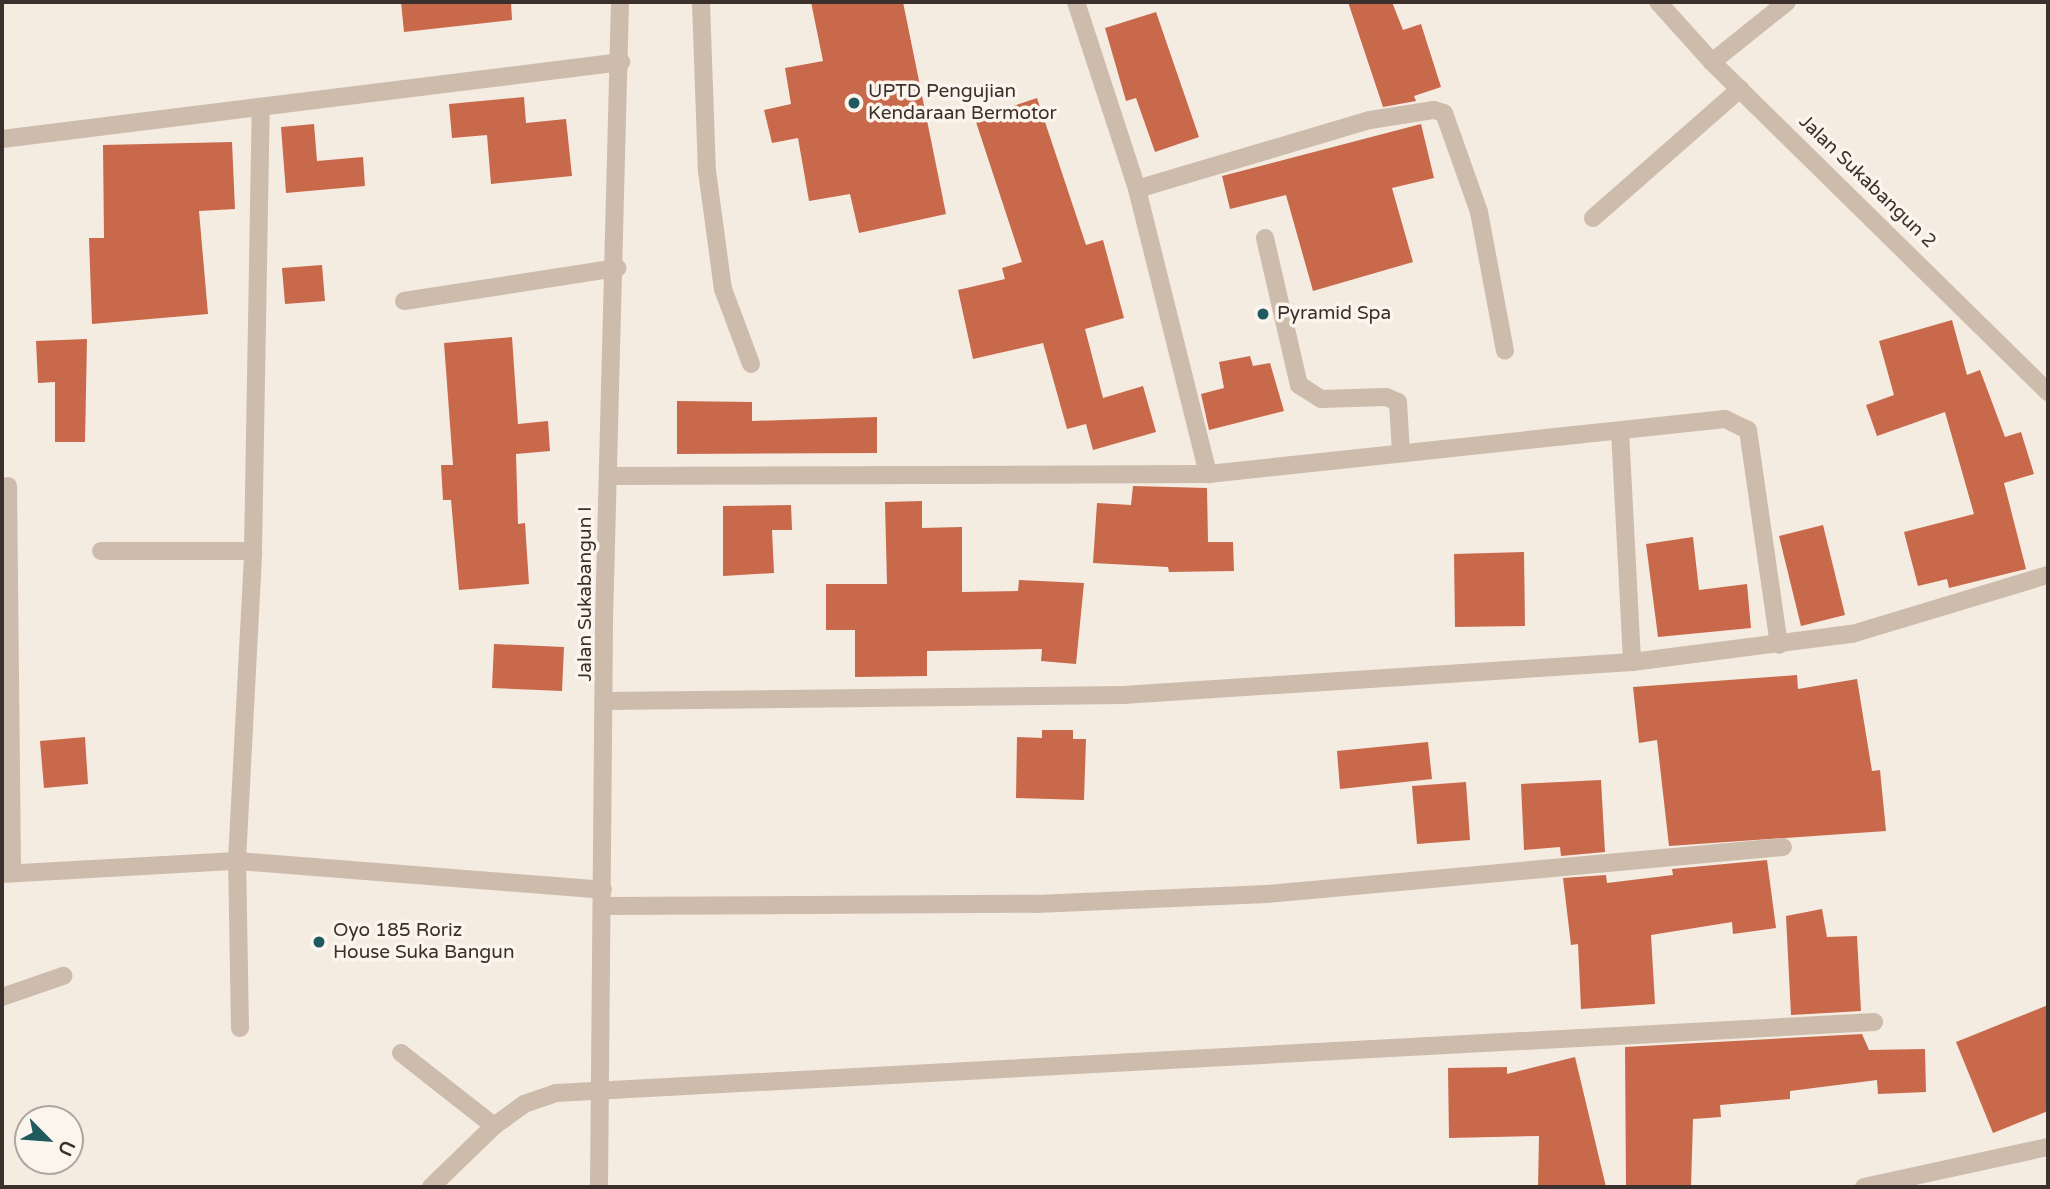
<!DOCTYPE html>
<style>
body{margin:0}
#map{position:relative;width:2050px;height:1189px;overflow:hidden;background:#f4ebe1;font-family:"Varela Round",sans-serif}
div>[style]{position:absolute}
[style*='--x']{left:calc(var(--x)*1px);top:calc(var(--y)*1px);width:calc(var(--w)*1px);rotate:calc(var(--a)*1deg)}
.building>*{inset:0;background:#c8694b}
.minor>*{height:18px;margin:-9px;padding:0 9px;transform-origin:9px;border-radius:9px;background:#cdbbac}
.dots>*{width:19px;height:19px;translate:-50% -50%;box-sizing:border-box;border:4px solid #fbf5ee;border-radius:50%}
span{translate:-50% -50%;white-space:nowrap;text-align:center;line-height:1.15;-webkit-text-stroke:7px #fbf5ee;paint-order:stroke}
.poi-label{font-size:19px;color:#3b302b}
.left{translate:0 -50%;text-align:left}
.street-label{font-size:19px;color:#3b302b}
.frame{position:absolute;inset:0;border:4px solid #3b302b;pointer-events:none}
.north{position:absolute;left:14px;top:1105px;width:70px;height:70px;box-sizing:border-box;background:#fbf5ee;border:2px solid #aea6a0;border-radius:50%;rotate:115deg;font-size:19px;font-weight:700;line-height:28px;text-align:center;color:#3b302b}
.north::after{content:'';display:block;margin:auto;width:24px;height:32px;background:#1f5a5e;clip-path:polygon(50% 0,100% 100%,50% 72%,0 100%)}
</style>
<div id="map">
<div class="building">
<div style="clip-path:polygon(401px 2px,511px 2px,512px 20px,404px 32px)"></div>
<div style="clip-path:polygon(811px 2px,903px 2px,946px 214px,859px 233px,850px 194px,809px 201px,798px 138px,772px 143px,764px 110px,791px 104px,785px 68px,823px 61px)"></div>
<div style="clip-path:polygon(1348px 2px,1392px 2px,1403px 30px,1421px 24px,1441px 87px,1414px 96px,1416px 101px,1383px 107px)"></div>
<div style="clip-path:polygon(1156px 12px,1199px 137px,1155px 152px,1136px 98px,1126px 101px,1105px 28px)"></div>
<div style="clip-path:polygon(524px 97px,526px 123px,566px 119px,572px 176px,491px 184px,487px 135px,452px 138px,449px 104px)"></div>
<div style="clip-path:polygon(1037px 98px,1086px 245px,1103px 240px,1124px 318px,1085px 329px,1103px 398px,1143px 386px,1156px 432px,1093px 450px,1086px 424px,1067px 429px,1043px 343px,973px 359px,958px 290px,1005px 279px,1002px 268px,1022px 262px,975px 119px)"></div>
<div style="clip-path:polygon(314px 124px,317px 161px,363px 157px,365px 186px,286px 193px,281px 127px)"></div>
<div style="clip-path:polygon(1421px 124px,1434px 178px,1392px 188px,1413px 262px,1313px 291px,1286px 195px,1230px 209px,1222px 176px)"></div>
<div style="clip-path:polygon(232px 142px,235px 209px,199px 211px,208px 314px,92px 324px,89px 238px,104px 238px,103px 145px)"></div>
<div style="clip-path:polygon(322px 265px,325px 301px,285px 304px,282px 268px)"></div>
<div style="clip-path:polygon(1952px 320px,1967px 375px,1980px 370px,2005px 437px,2021px 432px,2034px 474px,2004px 483px,2026px 569px,1949px 588px,1947px 579px,1918px 586px,1904px 532px,1974px 514px,1945px 412px,1877px 436px,1866px 405px,1894px 395px,1879px 341px)"></div>
<div style="clip-path:polygon(512px 337px,518px 424px,548px 421px,550px 451px,516px 454px,518px 524px,525px 523px,529px 584px,459px 590px,451px 500px,443px 500px,441px 465px,453px 465px,444px 343px)"></div>
<div style="clip-path:polygon(87px 339px,85px 442px,55px 442px,55px 382px,38px 383px,36px 341px)"></div>
<div style="clip-path:polygon(1250px 356px,1253px 366px,1270px 363px,1284px 411px,1209px 430px,1201px 394px,1224px 388px,1219px 362px)"></div>
<div style="clip-path:polygon(677px 401px,752px 402px,752px 421px,877px 417px,877px 453px,677px 454px)"></div>
<div style="clip-path:polygon(1133px 486px,1207px 488px,1208px 542px,1233px 542px,1234px 571px,1169px 572px,1168px 567px,1093px 563px,1097px 503px,1131px 505px)"></div>
<div style="clip-path:polygon(922px 501px,922px 528px,962px 527px,962px 592px,1018px 591px,1019px 580px,1084px 583px,1076px 664px,1041px 661px,1042px 649px,927px 651px,927px 676px,855px 677px,855px 630px,826px 630px,826px 584px,887px 584px,885px 502px)"></div>
<div style="clip-path:polygon(791px 505px,792px 530px,772px 530px,774px 573px,723px 576px,723px 506px)"></div>
<div style="clip-path:polygon(1823px 525px,1845px 615px,1801px 626px,1779px 536px)"></div>
<div style="clip-path:polygon(1693px 537px,1699px 590px,1747px 584px,1751px 628px,1658px 637px,1646px 544px)"></div>
<div style="clip-path:polygon(1524px 552px,1525px 626px,1455px 627px,1454px 554px)"></div>
<div style="clip-path:polygon(494px 644px,564px 647px,562px 691px,492px 688px)"></div>
<div style="clip-path:polygon(1797px 675px,1798px 689px,1857px 679px,1872px 771px,1880px 770px,1886px 831px,1669px 846px,1657px 740px,1639px 743px,1633px 687px)"></div>
<div style="clip-path:polygon(1042px 730px,1073px 730px,1073px 739px,1086px 739px,1084px 800px,1016px 798px,1017px 737px,1042px 738px)"></div>
<div style="clip-path:polygon(85px 737px,88px 784px,44px 788px,40px 741px)"></div>
<div style="clip-path:polygon(1428px 742px,1432px 779px,1340px 789px,1337px 751px)"></div>
<div style="clip-path:polygon(1601px 780px,1605px 852px,1561px 856px,1560px 847px,1524px 850px,1521px 784px)"></div>
<div style="clip-path:polygon(1466px 782px,1470px 840px,1417px 844px,1412px 786px)"></div>
<div style="clip-path:polygon(1767px 860px,1776px 928px,1733px 934px,1732px 922px,1651px 935px,1655px 1004px,1581px 1009px,1578px 944px,1571px 945px,1563px 878px,1606px 875px,1607px 883px,1673px 875px,1672px 869px)"></div>
<div style="clip-path:polygon(1822px 909px,1827px 937px,1857px 936px,1861px 1011px,1791px 1015px,1786px 916px)"></div>
<div style="clip-path:polygon(2048px 1005px,2048px 1111px,1993px 1133px,1956px 1042px)"></div>
<div style="clip-path:polygon(1862px 1034px,1869px 1050px,1925px 1049px,1926px 1092px,1878px 1094px,1877px 1080px,1790px 1091px,1790px 1099px,1720px 1105px,1721px 1117px,1693px 1119px,1691px 1187px,1626px 1187px,1625px 1047px)"></div>
<div style="clip-path:polygon(1575px 1057px,1606px 1187px,1538px 1187px,1539px 1136px,1449px 1138px,1448px 1068px,1507px 1067px,1507px 1074px)"></div>
</div>
<div class="minor">
<div style="--x:701;--y:2;--w:169;--a:88"></div>
<div style="--x:707;--y:171;--w:119;--a:82.3"></div>
<div style="--x:723;--y:289;--w:80;--a:69.5"></div>
<div style="--x:1076;--y:2;--w:197;--a:71.9"></div>
<div style="--x:1137;--y:189;--w:294;--a:76"></div>
<div style="--x:1658;--y:2;--w:81;--a:48"></div>
<div style="--x:1712;--y:62;--w:471;--a:44.5"></div>
<div style="--x:1712;--y:62;--w:96;--a:-38.7"></div>
<div style="--x:2;--y:139;--w:624;--a:-7.09"></div>
<div style="--x:1137;--y:189;--w:243;--a:-16.5"></div>
<div style="--x:1370;--y:120;--w:65;--a:-8.9"></div>
<div style="--x:1434;--y:110;--w:10;--a:17"></div>
<div style="--x:1444;--y:113;--w:105;--a:70.5"></div>
<div style="--x:1479;--y:212;--w:141;--a:79.4"></div>
<div style="--x:1593;--y:218;--w:196;--a:-41.3"></div>
<div style="--x:1265;--y:238;--w:151;--a:77"></div>
<div style="--x:1299;--y:385;--w:26;--a:32"></div>
<div style="--x:1321;--y:399;--w:65;--a:-1.8"></div>
<div style="--x:1386;--y:397;--w:13;--a:23"></div>
<div style="--x:1398;--y:402;--w:50;--a:86.6"></div>
<div style="--x:404;--y:301;--w:216;--a:-8.8"></div>
<div style="--x:1620;--y:431;--w:231;--a:87"></div>
<div style="--x:608;--y:476;--w:600;--a:-0.19"></div>
<div style="--x:1208;--y:474;--w:520;--a:-6.07"></div>
<div style="--x:1725;--y:419;--w:25;--a:26"></div>
<div style="--x:1748;--y:430;--w:217;--a:81.8"></div>
<div style="--x:8;--y:486;--w:386;--a:89.4"></div>
<div style="--x:101;--y:551;--w:152;--a:0"></div>
<div style="--x:606;--y:701;--w:517;--a:-0.66"></div>
<div style="--x:1123;--y:695;--w:510;--a:-3.71"></div>
<div style="--x:1632;--y:662;--w:222;--a:-7.3"></div>
<div style="--x:1852;--y:634;--w:205;--a:-16.8"></div>
<div style="--x:2;--y:874;--w:235;--a:-3.2"></div>
<div style="--x:237;--y:861;--w:367;--a:4.5"></div>
<div style="--x:603;--y:906;--w:433;--a:-0.3"></div>
<div style="--x:1036;--y:904;--w:231;--a:-2.5"></div>
<div style="--x:1267;--y:894;--w:518;--a:-5.2"></div>
<div style="--x:2;--y:997;--w:65;--a:-19"></div>
<div style="--x:240;--y:1028;--w:167;--a:-91"></div>
<div style="--x:237;--y:861;--w:310;--a:-87"></div>
<div style="--x:253;--y:551;--w:444;--a:-89"></div>
<div style="--x:401;--y:1053;--w:118;--a:38.1"></div>
<div style="--x:431;--y:1187;--w:88;--a:-44.1"></div>
<div style="--x:494;--y:1126;--w:37;--a:-36"></div>
<div style="--x:524;--y:1104;--w:34;--a:-19"></div>
<div style="--x:556;--y:1093;--w:1320;--a:-3.08"></div>
<div style="--x:599;--y:1187;--w:566;--a:-89.49"></div>
<div style="--x:604;--y:621;--w:619;--a:-88.52"></div>
<div style="--x:1864;--y:1187;--w:188;--a:-12.3"></div>
</div>
<div class="dots">
<div style="left:854px;top:103px;background:#1f5a5e"></div>
<div style="left:1263px;top:314px;background:#1f5a5e"></div>
<div style="left:319px;top:942px;background:#1f5a5e"></div>
</div>
<div class="poi-label">
<span class="left" style="left:868px;top:103px">UPTD Pengujian<br>Kendaraan Bermotor</span>
<span class="left" style="left:1277px;top:314px">Pyramid Spa</span>
<span class="left" style="left:333px;top:942px">Oyo 185 Roriz<br>House Suka Bangun</span>
</div>
<div class="street-label">
<span style="left:1867px;top:182px;rotate:44deg">Jalan Sukabangun 2</span>
<span style="left:586px;top:594px;rotate:-90deg">Jalan Sukabangun I</span>
</div>
<div class="frame"></div>
<div class="north">U</div>
</div>
